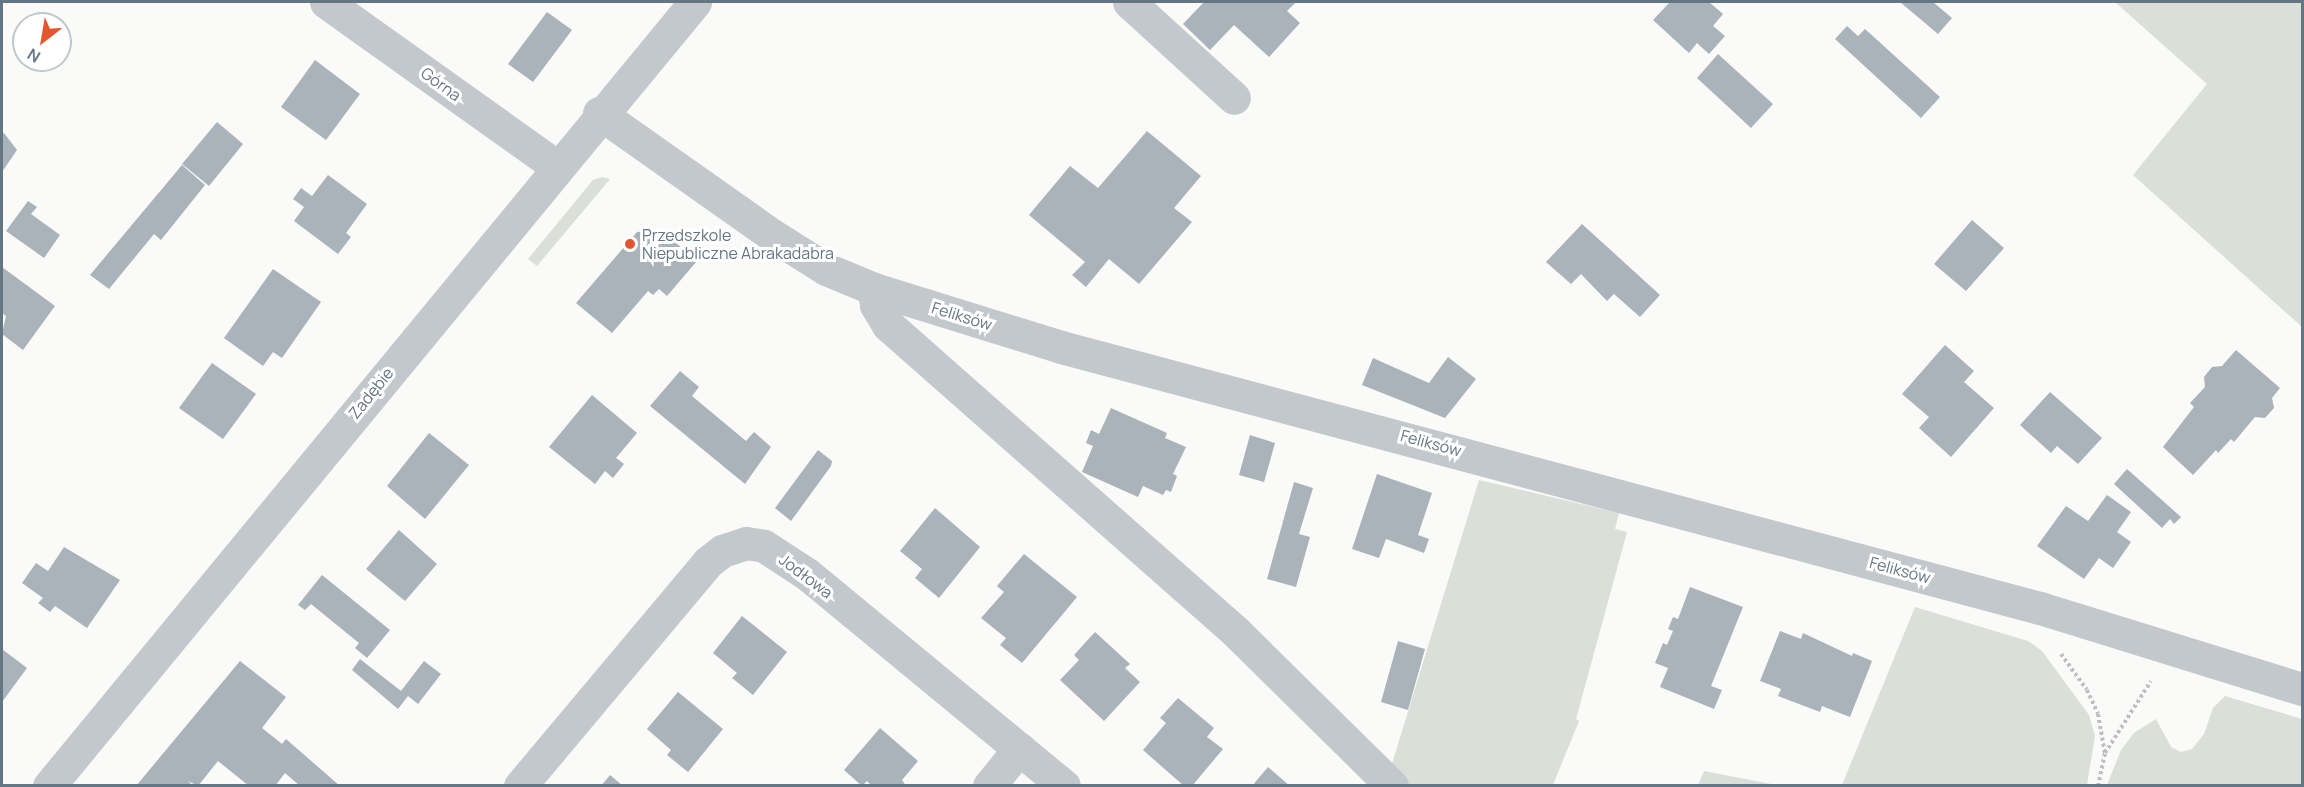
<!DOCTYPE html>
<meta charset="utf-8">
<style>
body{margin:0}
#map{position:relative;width:2304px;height:787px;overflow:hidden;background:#fafaf8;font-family:Manrope,sans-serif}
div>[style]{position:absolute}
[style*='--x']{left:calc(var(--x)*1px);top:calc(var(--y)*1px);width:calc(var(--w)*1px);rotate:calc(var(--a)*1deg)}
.green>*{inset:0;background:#dadfd7}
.building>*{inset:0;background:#aab3b9}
.path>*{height:4px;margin-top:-2px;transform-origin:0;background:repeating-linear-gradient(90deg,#bbbfc2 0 3px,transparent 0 6px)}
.minor>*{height:33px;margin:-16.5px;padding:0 16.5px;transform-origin:16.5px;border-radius:16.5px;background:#c3c8cc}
.dots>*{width:16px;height:16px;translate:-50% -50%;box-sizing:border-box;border:3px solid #fff;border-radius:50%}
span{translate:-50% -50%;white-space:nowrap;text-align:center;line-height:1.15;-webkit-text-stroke:6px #fff;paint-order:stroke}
.street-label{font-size:16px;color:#657683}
.poi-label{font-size:16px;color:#657683}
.left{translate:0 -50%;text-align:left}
.frame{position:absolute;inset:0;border:3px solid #657683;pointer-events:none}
.north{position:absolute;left:12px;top:12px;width:60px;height:60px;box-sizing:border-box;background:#fff;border:2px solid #c1c8cd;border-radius:50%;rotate:211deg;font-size:16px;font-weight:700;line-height:24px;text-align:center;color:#657683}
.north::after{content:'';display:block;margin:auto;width:21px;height:27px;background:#e4572e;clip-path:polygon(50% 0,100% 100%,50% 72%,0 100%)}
</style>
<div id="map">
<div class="green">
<div style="clip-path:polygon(2115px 2px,2302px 2px,2302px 327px,2133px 175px,2207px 84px)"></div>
<div style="clip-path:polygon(602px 177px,610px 179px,537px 266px,528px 259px,593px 180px)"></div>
<div style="clip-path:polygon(1479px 480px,1619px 513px,1615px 529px,1627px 532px,1576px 719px,1579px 721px,1553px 785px,1407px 785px,1391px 767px)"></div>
<div style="clip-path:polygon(1915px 607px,2028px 641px,2042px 651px,2089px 715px,2095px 736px,2087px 785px,1842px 785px)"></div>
<div style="clip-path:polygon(2225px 696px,2302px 719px,2302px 785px,2107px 785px,2121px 750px,2134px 733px,2156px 719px,2171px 747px,2181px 752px,2192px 749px,2204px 734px,2213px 708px)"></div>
<div style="clip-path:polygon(1704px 771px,1771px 784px,1780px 785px,1698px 785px)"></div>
</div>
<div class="building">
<div style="clip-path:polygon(1204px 2px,1296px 2px,1287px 11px,1300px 23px,1269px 57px,1234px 25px,1210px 50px,1183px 24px)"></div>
<div style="clip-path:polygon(1670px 2px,1709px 2px,1723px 14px,1713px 26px,1725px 36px,1709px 54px,1697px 43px,1689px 53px,1653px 20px)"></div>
<div style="clip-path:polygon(1900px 2px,1933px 2px,1952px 18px,1938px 34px)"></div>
<div style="clip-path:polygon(547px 12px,572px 30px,533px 82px,508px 64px)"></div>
<div style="clip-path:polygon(1847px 26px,1858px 36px,1865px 29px,1940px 97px,1921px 118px,1835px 39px)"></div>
<div style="clip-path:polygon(1718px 54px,1773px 104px,1751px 128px,1697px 78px)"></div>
<div style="clip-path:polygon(315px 60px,360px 94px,326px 140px,281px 107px)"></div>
<div style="clip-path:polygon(217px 122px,243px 144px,209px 186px,182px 164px)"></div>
<div style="clip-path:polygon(1147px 131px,1201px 176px,1174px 208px,1192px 222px,1139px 284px,1109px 259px,1086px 287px,1072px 275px,1085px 262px,1029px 215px,1070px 166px,1098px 188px)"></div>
<div style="clip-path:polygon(4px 133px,17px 150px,2px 172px,2px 134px)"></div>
<div style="clip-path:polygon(182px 165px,205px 185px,161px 240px,154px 234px,109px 289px,90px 275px)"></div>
<div style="clip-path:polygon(328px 175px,367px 204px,346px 233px,351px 237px,338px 254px,294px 221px,304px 207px,293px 199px,301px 188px,312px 196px)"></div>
<div style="clip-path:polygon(28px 201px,37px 207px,31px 214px,60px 235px,44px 258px,6px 231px)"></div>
<div style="clip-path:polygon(1972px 220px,2004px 248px,1966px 291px,1934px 264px)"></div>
<div style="clip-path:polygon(1582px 224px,1660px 295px,1640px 317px,1614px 294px,1607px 301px,1581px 274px,1571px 284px,1546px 262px)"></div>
<div style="clip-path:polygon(661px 230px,697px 261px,667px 296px,659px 289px,653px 295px,648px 291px,612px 333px,576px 303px,637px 232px)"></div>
<div style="clip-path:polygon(2px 267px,55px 306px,23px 350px,2px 334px,6px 316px,2px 313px)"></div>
<div style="clip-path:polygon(273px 269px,321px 302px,282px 358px,273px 352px,263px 366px,224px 338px)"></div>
<div style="clip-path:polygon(1945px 345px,1974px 371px,1964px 382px,1994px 408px,1951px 457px,1919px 428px,1929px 417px,1902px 394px)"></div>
<div style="clip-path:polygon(2236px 350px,2280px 388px,2272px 398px,2274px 408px,2265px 418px,2255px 417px,2234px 442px,2231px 439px,2218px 453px,2216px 450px,2193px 475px,2163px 447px,2194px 407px,2190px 403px,2205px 387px,2204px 377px,2212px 367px,2222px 366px)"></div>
<div style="clip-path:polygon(1448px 357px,1476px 379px,1445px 418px,1362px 385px,1373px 358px,1429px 383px)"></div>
<div style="clip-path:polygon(212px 363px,256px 394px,223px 439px,179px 408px)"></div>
<div style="clip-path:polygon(680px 371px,699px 387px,692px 396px,746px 441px,754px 432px,771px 447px,745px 484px,650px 406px)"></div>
<div style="clip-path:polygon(2050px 392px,2102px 438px,2078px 464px,2057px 446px,2051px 453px,2020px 425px)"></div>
<div style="clip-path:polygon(592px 395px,637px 433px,616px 458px,624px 464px,613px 478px,605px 471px,595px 484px,549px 447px)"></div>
<div style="clip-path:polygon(1111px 408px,1167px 433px,1165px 438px,1186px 447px,1173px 474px,1177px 476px,1171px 492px,1166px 490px,1163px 495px,1143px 486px,1138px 497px,1082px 472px,1093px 446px,1086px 443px,1091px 430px,1099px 434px)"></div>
<div style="clip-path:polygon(429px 433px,469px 465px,425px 519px,387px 486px)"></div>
<div style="clip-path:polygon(1250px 435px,1275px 443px,1264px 482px,1239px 475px)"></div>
<div style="clip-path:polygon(818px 450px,832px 461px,831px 466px,791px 521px,775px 508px)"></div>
<div style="clip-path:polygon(2127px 469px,2181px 517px,2174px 524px,2170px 519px,2162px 528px,2114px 484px)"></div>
<div style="clip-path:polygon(1377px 474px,1432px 493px,1418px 535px,1429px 539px,1424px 553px,1386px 539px,1379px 558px,1352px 549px)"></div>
<div style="clip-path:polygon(1294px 482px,1313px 488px,1299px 534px,1310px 537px,1296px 587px,1267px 579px)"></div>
<div style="clip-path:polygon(2107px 495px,2131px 512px,2117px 532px,2131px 542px,2113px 568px,2099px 558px,2084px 579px,2037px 546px,2066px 506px,2088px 521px)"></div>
<div style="clip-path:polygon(935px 508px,980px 547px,939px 598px,915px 578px,922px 569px,900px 551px)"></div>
<div style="clip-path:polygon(399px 530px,437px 564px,405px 601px,366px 569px)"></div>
<div style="clip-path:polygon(64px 547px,120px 580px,87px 628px,55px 606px,50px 612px,38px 603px,43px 598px,22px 583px,36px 563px,48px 571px)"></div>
<div style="clip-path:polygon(1024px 554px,1077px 597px,1022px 663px,1000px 645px,1006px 638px,981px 618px,1004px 592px,997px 586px)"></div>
<div style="clip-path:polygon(322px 575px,390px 630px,367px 658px,355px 648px,359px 643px,311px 604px,305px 610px,298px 605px)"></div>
<div style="clip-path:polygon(1690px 587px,1743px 607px,1711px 686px,1722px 690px,1714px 709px,1660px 687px,1668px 668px,1655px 663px,1663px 643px,1667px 645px,1673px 631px,1668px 629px,1673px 617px,1678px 619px)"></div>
<div style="clip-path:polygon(742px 616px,787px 652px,753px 695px,732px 678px,737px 673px,713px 653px)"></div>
<div style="clip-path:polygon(1780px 631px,1801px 639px,1803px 633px,1852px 656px,1853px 653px,1872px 661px,1850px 717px,1822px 706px,1820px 712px,1778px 696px,1781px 689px,1760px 681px)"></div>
<div style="clip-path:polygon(1095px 632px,1130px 664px,1125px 668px,1140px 682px,1104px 721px,1060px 680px,1079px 660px,1074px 655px)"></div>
<div style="clip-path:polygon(1398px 641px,1425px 649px,1408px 710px,1381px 702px)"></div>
<div style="clip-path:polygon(2px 649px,27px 668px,2px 702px)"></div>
<div style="clip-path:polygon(360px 659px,401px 691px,424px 661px,441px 674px,418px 704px,408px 696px,398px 709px,352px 670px)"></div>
<div style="clip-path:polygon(240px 661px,286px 697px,262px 728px,282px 744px,286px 739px,340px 786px,300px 786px,285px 773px,275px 786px,249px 786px,218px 761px,198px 786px,188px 781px,193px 786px,136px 786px)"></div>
<div style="clip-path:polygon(678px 692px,723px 729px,688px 772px,667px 755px,671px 750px,647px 729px)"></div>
<div style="clip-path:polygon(1178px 698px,1214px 728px,1207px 737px,1223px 749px,1192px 786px,1184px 786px,1143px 750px,1166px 723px,1160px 718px)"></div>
<div style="clip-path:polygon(880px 728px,918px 761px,902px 780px,906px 786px,872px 786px,867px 781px,862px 786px,844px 770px)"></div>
<div style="clip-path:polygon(1268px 767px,1290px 786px,1252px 786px)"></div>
<div style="clip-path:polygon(610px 775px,623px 786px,601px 786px)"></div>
</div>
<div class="path">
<div style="--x:2061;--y:654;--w:44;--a:54.2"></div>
<div style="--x:2087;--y:690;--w:26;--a:65"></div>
<div style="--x:2098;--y:714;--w:40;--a:80"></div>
<div style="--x:2098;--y:786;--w:34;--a:-78"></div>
<div style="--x:2105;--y:753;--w:85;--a:-57.4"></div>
</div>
<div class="minor">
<div style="--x:326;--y:2;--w:282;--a:35.5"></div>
<div style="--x:1129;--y:2;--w:142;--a:42.4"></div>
<div style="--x:599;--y:113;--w:212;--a:35.2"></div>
<div style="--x:772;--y:235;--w:64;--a:32.2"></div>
<div style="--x:826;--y:269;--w:52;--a:22.6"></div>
<div style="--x:874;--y:289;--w:196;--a:17.2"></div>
<div style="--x:1061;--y:347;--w:1013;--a:14.93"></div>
<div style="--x:2040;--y:608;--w:274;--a:17.2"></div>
<div style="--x:874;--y:289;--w:16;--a:83"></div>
<div style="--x:876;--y:305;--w:23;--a:59"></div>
<div style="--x:888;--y:325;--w:465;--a:41.4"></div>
<div style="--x:1237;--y:633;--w:218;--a:44.6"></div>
<div style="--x:49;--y:786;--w:1016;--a:-50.51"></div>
<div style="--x:520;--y:786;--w:292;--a:-50"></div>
<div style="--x:708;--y:562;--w:18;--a:-38"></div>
<div style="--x:722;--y:551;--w:25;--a:-18"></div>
<div style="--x:746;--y:543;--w:18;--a:9"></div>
<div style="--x:764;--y:546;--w:51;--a:33.1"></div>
<div style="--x:807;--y:574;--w:333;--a:39.5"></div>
<div style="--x:989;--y:786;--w:48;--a:-51"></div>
</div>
<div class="dots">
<div style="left:630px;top:244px;background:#e4572e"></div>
</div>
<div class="street-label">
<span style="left:441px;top:84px;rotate:36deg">Górna</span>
<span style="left:962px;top:316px;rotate:17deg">Feliksów</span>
<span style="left:371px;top:393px;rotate:-51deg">Zadębie</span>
<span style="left:1431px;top:443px;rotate:15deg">Feliksów</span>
<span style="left:1900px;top:570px;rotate:15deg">Feliksów</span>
<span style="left:806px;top:576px;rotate:37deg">Jodłowa</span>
</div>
<div class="poi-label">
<span class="left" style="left:642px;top:244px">Przedszkole<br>Niepubliczne Abrakadabra</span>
</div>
<div class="frame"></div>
<div class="north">N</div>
</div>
